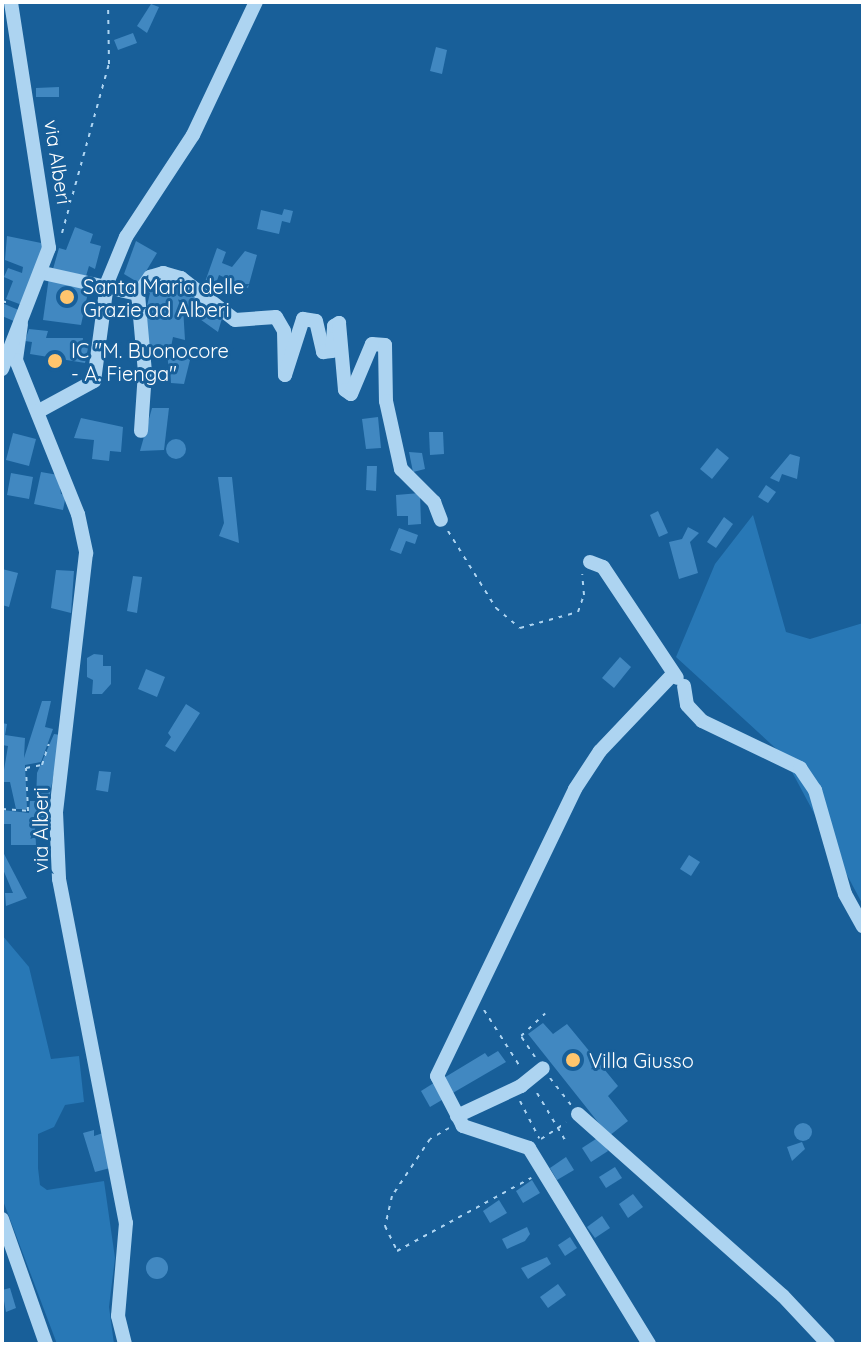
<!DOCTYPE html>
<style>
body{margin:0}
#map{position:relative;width:865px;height:1346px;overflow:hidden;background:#185f99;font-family:Quicksand,sans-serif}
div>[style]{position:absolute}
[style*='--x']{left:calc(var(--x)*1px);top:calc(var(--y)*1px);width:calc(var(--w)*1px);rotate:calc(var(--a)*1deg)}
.green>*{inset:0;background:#2878b6}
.building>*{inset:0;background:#4188c1}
.round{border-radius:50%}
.path>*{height:2px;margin-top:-1px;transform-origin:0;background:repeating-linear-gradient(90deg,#add4f1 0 4px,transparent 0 10px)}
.minor>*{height:14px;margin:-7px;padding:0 7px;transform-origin:7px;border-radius:7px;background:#add4f1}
.dots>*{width:22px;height:22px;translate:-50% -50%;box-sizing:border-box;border:4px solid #185f99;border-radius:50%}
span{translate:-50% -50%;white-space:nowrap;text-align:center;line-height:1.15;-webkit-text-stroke:6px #185f99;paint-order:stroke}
.street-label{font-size:20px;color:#fff}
.poi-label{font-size:20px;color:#fff}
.left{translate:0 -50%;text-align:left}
.frame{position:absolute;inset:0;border:4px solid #fff;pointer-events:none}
</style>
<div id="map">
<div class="green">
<div style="clip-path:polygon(753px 515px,786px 632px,810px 639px,863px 623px,863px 905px,783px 755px,676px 657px,715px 564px)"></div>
<div style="clip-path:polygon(2px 935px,29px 967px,51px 1059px,79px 1056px,84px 1102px,65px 1105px,54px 1127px,38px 1134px,38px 1168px,40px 1185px,47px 1190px,104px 1181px,115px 1258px,109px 1307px,114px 1344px,57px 1344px,2px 1198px)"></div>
</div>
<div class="building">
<div style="clip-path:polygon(151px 4px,159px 7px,147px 33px,137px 26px)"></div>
<div style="clip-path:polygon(133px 33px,137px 43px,118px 50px,114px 40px)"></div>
<div style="clip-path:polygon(436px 47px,447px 50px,442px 74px,430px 71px)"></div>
<div style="clip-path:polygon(59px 87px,59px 97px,36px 97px,36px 88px)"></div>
<div style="clip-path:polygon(284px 209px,293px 211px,290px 223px,282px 221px,279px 234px,257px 229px,261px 210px,282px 215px)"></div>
<div style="clip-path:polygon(75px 227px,93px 234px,90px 243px,101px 246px,95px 269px,89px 266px,86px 276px,53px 269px,59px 248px,66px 250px)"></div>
<div style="clip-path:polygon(7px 236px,46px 244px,22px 305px,6px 299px,13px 281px,4px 277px,8px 268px,22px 273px,23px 267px,5px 260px)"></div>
<div style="clip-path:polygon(136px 241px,157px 253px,139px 283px,124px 274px)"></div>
<div style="clip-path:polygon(217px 248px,226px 252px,222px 263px,232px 267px,245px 251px,257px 255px,248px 288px,219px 275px,215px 286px,205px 282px)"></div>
<div style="clip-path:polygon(49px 277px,90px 283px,81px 325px,43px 320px)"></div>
<div style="clip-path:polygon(153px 281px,170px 295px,174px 284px,183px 290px,185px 285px,223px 315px,218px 332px,183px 307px,185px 340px,173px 337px,171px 347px,190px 360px,184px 384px,171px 383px,166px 348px,147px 345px,142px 327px,150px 293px,146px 290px)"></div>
<div style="clip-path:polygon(2px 303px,21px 311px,16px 322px,2px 316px)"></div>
<div style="clip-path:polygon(29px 329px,48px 331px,46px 338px,83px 338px,82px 347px,88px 348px,85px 363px,30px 354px,32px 342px,25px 341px)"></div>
<div style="clip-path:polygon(152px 408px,169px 408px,164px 450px,140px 451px)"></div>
<div style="clip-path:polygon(378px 417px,381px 448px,366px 449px,362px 419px)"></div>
<div style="clip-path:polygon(81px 418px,123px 427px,121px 452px,110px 451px,109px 461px,92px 459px,94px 440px,74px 438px)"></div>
<div style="clip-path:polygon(429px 432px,443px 432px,444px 454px,430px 455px)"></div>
<div style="clip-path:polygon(13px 433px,36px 439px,29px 466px,6px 460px)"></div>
<div class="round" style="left:166px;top:439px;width:20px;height:20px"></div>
<div style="clip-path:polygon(717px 448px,729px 458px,712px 479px,700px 469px)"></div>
<div style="clip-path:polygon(409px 452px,422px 453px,425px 469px,413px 472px)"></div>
<div style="clip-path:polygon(790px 454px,800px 457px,797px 479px,782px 474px,779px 482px,770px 478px)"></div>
<div style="clip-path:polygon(367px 466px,377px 466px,376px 491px,366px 490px)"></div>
<div style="clip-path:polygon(41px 472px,58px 475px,61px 494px,66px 495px,63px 510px,34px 504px)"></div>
<div style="clip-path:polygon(11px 473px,33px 477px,29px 499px,7px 495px)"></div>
<div style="clip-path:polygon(218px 477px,232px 477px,239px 543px,219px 536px,224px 523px)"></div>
<div style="clip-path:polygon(766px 485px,776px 492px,768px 503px,758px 497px)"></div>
<div style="clip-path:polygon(420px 493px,421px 524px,408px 525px,408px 516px,397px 516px,396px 495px)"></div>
<div style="clip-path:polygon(658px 511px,668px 533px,659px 537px,650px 515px)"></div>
<div style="clip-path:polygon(724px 517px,733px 524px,716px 548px,707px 542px)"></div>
<div style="clip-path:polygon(688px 527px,699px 533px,690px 542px,698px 573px,679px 579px,669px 542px,682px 539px)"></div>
<div style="clip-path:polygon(399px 528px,418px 535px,415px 544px,406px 541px,401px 554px,390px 550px)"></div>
<div style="clip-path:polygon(2px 569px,18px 573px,9px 607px,2px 605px)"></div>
<div style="clip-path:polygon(56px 570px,74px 571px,71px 613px,51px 608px)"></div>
<div style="clip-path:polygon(133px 576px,142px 577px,137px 613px,127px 611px)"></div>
<div style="clip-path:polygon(94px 654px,103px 655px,103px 666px,111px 666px,111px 684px,102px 694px,92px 694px,93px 680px,87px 677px,87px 658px)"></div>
<div style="clip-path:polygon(620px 657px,631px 667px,614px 688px,602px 678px)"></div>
<div style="clip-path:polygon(146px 669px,165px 677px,157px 697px,138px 689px)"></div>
<div style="clip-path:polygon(42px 701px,51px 701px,45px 727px,53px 729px,41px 762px,25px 765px,27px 809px,16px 809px,10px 782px,2px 782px,8px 746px,2px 745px,2px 723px,7px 724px,5px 735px,25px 738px,24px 758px)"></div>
<div style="clip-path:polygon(186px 704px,200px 713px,175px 752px,165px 746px,171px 737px,168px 733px)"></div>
<div style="clip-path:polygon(54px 734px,61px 735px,44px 826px,35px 826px,36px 845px,11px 845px,11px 824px,2px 824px,2px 810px,29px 813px,30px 801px,36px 801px,37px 773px)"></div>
<div style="clip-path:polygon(99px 771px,111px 772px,108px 792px,96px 790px)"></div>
<div style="clip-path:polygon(2px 850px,27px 898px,6px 906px,5px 893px,13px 893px,2px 867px)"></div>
<div style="clip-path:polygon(689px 855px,700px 862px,691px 876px,680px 869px)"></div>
<div style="clip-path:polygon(543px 1023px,553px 1034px,567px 1024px,618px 1086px,608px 1096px,628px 1121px,609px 1136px,528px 1034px)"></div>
<div style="clip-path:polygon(498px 1051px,506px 1062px,451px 1094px,442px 1079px,485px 1053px,488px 1057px)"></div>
<div style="clip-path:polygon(437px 1081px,447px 1097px,430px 1107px,421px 1091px)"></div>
<div class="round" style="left:794px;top:1123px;width:18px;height:18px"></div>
<div style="clip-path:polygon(94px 1130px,94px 1136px,103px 1133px,110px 1168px,95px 1172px,83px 1133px)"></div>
<div style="clip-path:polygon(599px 1137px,608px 1151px,591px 1162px,582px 1148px)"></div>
<div style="clip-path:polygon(802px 1142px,805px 1149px,792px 1161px,787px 1147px)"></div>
<div style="clip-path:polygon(566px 1157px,574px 1170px,557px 1180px,550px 1168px)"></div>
<div style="clip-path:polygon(615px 1167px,622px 1178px,606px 1188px,599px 1177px)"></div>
<div style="clip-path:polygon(532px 1180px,540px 1193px,523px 1203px,516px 1191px)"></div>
<div style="clip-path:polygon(633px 1194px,643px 1207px,628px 1218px,619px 1204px)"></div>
<div style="clip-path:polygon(499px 1200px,507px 1213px,490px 1223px,483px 1211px)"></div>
<div style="clip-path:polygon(602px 1216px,610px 1228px,595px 1238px,587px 1227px)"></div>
<div style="clip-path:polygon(527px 1227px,530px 1234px,525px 1241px,507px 1249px,502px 1239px)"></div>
<div style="clip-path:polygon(570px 1237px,577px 1248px,565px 1256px,558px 1245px)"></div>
<div style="clip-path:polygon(547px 1257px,551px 1264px,528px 1279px,521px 1268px)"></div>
<div class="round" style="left:146px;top:1257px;width:22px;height:22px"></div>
<div style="clip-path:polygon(558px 1284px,566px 1295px,548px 1308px,540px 1297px)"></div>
<div style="clip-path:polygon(10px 1288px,16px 1308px,6px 1312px,2px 1290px)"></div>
</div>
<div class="path">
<div style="--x:62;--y:233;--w:175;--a:-74.5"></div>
<div style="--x:109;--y:64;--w:62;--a:-90.9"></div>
<div style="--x:2;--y:301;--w:9;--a:18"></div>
<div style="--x:448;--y:531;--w:91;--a:58.1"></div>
<div style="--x:496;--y:608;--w:31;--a:40"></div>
<div style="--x:520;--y:628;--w:60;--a:-15.4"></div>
<div style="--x:578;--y:612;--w:18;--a:-71"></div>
<div style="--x:584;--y:595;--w:21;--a:-95"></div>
<div style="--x:2;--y:809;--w:26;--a:4"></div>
<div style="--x:28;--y:811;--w:43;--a:-92.7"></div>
<div style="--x:26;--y:768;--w:16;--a:-11"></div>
<div style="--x:42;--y:765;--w:22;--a:-72"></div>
<div style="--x:484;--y:1010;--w:69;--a:57.5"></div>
<div style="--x:535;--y:1057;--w:25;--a:-124"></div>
<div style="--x:521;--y:1036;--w:33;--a:-43"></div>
<div style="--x:550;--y:1078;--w:34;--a:52"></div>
<div style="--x:537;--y:1093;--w:55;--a:59.2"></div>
<div style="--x:520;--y:1101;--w:42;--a:62.8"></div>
<div style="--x:449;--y:1128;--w:22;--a:150"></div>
<div style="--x:430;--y:1139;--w:69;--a:123.7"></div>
<div style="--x:392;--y:1196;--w:31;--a:103"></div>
<div style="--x:385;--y:1226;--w:28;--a:64"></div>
<div style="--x:397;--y:1251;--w:153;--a:-28.6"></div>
<div style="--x:541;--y:1139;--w:30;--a:-33"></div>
</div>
<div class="minor">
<div style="--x:43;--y:273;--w:97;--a:12.5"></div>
<div style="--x:138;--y:294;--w:78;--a:84.9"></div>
<div style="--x:145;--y:372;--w:59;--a:93.9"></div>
<div style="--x:138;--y:294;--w:21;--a:-55"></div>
<div style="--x:150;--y:277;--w:14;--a:-17"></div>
<div style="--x:163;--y:273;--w:19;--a:16"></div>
<div style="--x:181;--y:278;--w:68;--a:37.9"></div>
<div style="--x:235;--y:320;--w:41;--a:-4.2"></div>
<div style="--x:276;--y:317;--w:16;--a:60"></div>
<div style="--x:284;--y:331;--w:44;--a:88.7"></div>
<div style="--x:285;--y:375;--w:59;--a:-72.2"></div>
<div style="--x:303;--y:319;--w:13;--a:9"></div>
<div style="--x:316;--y:321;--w:32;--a:77"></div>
<div style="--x:323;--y:352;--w:9;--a:-6"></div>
<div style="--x:332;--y:351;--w:25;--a:-85"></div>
<div style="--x:334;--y:326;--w:6;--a:-31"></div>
<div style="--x:339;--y:323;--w:67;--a:84.9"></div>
<div style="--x:345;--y:390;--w:7;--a:34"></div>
<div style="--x:351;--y:394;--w:54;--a:-67.2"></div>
<div style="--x:372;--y:344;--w:13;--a:4"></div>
<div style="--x:385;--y:345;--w:56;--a:89"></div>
<div style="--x:386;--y:401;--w:70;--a:77.6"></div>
<div style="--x:401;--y:469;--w:47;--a:45"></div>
<div style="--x:434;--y:502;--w:19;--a:69"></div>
<div style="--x:21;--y:324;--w:36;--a:98"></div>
<div style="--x:16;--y:360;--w:166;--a:68.1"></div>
<div style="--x:78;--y:514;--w:40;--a:78"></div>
<div style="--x:86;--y:553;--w:261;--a:96.6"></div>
<div style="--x:56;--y:812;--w:67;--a:87.4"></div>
<div style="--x:59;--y:879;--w:350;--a:79"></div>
<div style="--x:126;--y:1223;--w:93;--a:94.9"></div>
<div style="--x:118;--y:1316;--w:29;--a:76"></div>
<div style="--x:2;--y:369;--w:130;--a:-68.8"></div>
<div style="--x:49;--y:248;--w:249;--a:-98.8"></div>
<div style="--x:39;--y:411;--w:63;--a:-28.6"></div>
<div style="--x:94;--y:381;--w:99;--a:-82.4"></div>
<div style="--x:107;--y:283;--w:50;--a:-67.6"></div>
<div style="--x:126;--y:237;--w:122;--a:-56.7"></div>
<div style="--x:193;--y:135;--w:147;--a:-64.7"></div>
<div style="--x:590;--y:562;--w:14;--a:21"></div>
<div style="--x:603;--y:567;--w:133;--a:56.3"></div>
<div style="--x:684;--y:686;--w:19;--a:81"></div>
<div style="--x:687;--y:705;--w:22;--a:47"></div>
<div style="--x:702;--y:721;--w:109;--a:25.6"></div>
<div style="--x:800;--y:768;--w:27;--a:56"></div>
<div style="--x:815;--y:790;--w:108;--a:73.9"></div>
<div style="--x:845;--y:894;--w:37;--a:61"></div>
<div style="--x:578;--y:1114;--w:274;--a:41.6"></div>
<div style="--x:783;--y:1296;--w:66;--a:46.8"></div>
<div style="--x:457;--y:1116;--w:71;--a:-25.1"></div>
<div style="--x:521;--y:1086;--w:28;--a:-39"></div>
<div style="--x:2;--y:1219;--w:133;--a:70.6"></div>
<div style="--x:649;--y:1344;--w:230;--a:-121.5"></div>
<div style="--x:529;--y:1148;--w:70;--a:-161.6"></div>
<div style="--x:463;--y:1126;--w:56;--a:-117.5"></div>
<div style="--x:437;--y:1076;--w:318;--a:-64.3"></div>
<div style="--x:575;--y:789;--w:45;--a:-56.7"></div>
<div style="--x:600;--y:751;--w:105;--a:-46.5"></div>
</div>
<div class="dots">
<div style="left:67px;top:297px;background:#ffc56d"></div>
<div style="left:55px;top:361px;background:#ffc56d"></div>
<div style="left:573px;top:1060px;background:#ffc56d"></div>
</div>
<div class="street-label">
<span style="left:58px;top:162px;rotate:81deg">via Alberi</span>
<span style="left:40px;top:830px;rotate:-90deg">via Alberi</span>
</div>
<div class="poi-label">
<span class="left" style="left:83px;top:298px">Santa Maria delle<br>Grazie ad Alberi</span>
<span class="left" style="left:71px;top:362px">IC "M. Buonocore<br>- A. Fienga"</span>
<span class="left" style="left:589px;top:1060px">Villa Giusso</span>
</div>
<div class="frame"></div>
</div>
